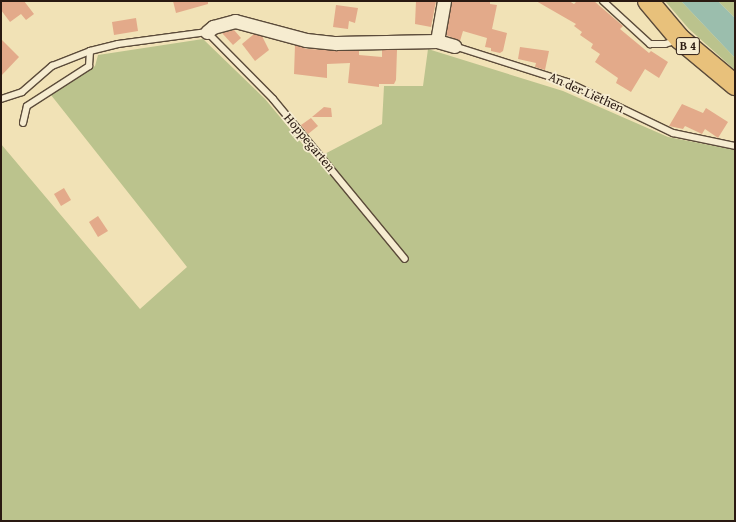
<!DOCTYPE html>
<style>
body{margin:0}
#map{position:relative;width:736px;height:522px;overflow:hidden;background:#f1e2b6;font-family:"Gentium Book Plus",serif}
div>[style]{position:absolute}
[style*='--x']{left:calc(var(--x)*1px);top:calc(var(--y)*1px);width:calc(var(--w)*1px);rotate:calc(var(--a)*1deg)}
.green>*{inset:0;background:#bbc38d}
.water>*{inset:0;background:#9bbead}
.building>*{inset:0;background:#e3aa8a}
.roads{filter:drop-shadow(1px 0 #5b4b3a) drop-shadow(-1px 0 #5b4b3a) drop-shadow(0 1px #5b4b3a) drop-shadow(0 -1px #5b4b3a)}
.lane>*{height:6px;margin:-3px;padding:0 3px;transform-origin:3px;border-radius:3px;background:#f6ecd0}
.street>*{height:13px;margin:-6.5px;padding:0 6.5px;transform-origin:6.5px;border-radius:6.5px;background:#f6ecd0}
.primary>*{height:20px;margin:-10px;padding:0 10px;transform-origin:10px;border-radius:10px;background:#e8c17b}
span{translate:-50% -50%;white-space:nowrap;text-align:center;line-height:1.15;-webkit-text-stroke:3.5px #f6ecd0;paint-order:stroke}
.shield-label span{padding:1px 3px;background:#f6ecd0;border:1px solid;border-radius:3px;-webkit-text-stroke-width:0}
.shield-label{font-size:12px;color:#291911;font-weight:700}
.street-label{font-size:13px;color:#291911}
.frame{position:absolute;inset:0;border:2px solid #291911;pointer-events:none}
</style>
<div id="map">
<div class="green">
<div style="clip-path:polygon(665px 1px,681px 1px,735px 58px,735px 70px,689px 29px)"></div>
<div style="clip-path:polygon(718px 1px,735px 1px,735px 18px)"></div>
<div style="clip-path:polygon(203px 39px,265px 99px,315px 159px,382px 124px,384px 86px,423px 86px,428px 49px,563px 91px,668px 137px,735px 150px,735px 521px,1px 521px,1px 144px,140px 309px,187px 267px,51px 95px,95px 66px,98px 55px)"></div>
</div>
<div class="water">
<div style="clip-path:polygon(681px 1px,718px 1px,735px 18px,735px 58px)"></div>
</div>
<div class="building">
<div style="clip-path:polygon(1px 1px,24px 1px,34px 14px,26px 20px,21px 14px,10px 22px,1px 10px)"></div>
<div style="clip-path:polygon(173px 1px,208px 1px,208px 4px,176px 13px)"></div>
<div style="clip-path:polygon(416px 1px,436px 1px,431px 27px,415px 24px)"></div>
<div style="clip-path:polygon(452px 1px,490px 1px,490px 4px,497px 5px,492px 29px,507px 33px,503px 51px,500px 53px,491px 51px,491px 48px,485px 47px,487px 38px,463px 31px,460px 41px,446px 35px)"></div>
<div style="clip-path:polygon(536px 1px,569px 1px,574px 4px,577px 1px,594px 1px,623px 26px,620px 29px,649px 53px,651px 51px,668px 62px,659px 78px,645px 69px,631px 92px,616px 83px,618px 78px,595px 62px,600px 54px,591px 48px,593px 44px,580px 35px,582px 32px,574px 26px,576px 24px)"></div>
<div style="clip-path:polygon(336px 5px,358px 8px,355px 23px,349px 21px,348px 29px,333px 27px)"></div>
<div style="clip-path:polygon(136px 18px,138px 31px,114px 35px,112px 22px)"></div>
<div style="clip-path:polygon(234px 30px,241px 38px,233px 45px,222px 33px)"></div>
<div style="clip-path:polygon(254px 34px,262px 36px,269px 50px,255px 61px,242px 44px)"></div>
<div style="clip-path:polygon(1px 39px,19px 57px,1px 76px)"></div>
<div style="clip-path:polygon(295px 45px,307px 49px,359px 51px,359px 55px,382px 57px,382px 50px,397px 50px,396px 80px,394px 84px,379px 84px,379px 87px,348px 83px,350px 63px,327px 64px,327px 78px,294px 74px)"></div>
<div style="clip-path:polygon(520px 47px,549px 51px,545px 70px,535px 67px,536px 63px,518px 59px)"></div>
<div style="clip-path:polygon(682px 104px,703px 113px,706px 108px,728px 122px,718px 138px,705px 129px,702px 134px,685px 126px,683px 129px,669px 126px)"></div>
<div style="clip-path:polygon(324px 107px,331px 108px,332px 117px,312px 117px)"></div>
<div style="clip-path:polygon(311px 118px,318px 126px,308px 134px,301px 125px)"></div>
<div style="clip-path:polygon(64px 188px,71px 200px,61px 206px,54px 194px)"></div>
<div style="clip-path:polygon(98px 216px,108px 231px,98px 237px,89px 222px)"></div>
</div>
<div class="roads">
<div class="lane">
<div style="--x:603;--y:1;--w:64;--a:42.5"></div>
<div style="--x:650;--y:44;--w:15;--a:0"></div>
<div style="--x:665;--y:44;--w:14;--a:-17"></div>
<div style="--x:454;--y:46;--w:119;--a:17.7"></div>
<div style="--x:567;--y:82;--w:118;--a:25.7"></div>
<div style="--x:673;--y:133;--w:63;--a:11.8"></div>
<div style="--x:1;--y:99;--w:22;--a:-18"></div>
<div style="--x:22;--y:92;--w:40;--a:-41"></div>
<div style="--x:52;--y:66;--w:41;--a:-21.5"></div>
<div style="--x:90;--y:51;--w:29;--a:-14"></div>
<div style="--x:118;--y:44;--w:90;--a:-7.7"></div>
<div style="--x:207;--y:32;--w:94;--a:45.4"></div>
<div style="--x:273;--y:99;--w:207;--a:50.5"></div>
<div style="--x:23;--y:123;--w:17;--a:-77"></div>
<div style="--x:27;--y:106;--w:74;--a:-32.8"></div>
<div style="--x:89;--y:66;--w:15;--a:-86"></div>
</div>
<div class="street">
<div style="--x:207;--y:32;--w:8;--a:-40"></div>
<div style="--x:213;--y:27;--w:23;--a:-15"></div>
<div style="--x:235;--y:21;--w:73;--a:15"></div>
<div style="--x:306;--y:40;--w:30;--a:6"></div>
<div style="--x:336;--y:43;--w:101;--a:-1.1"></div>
<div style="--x:437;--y:41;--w:18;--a:16"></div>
<div style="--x:437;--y:41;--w:41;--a:-80.1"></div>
</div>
<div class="primary">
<div style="--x:648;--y:1;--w:50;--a:49.9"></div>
<div style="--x:680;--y:39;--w:72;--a:39.9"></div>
</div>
</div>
<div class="shield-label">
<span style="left:688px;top:46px">B 4</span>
</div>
<div class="street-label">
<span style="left:586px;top:93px;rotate:24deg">An der Liethen</span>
<span style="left:309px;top:143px;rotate:50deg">Hoppegarten</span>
</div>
<div class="frame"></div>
</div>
